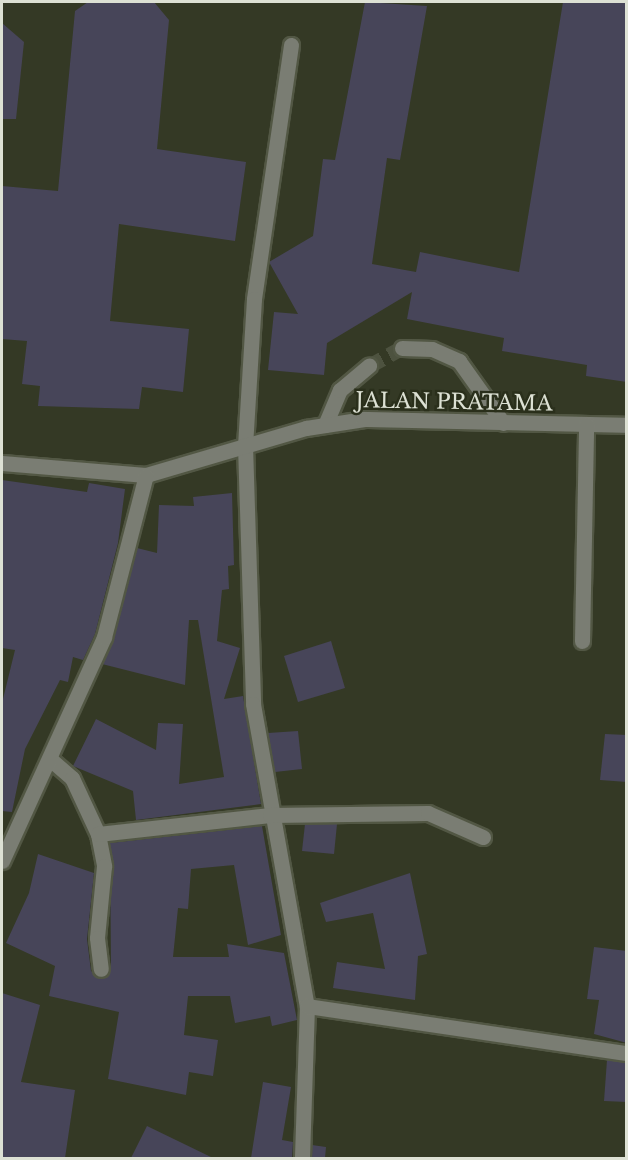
<!DOCTYPE html>
<style>
body{margin:0}
#map{position:relative;width:628px;height:1160px;overflow:hidden;background:#343925;font-family:"Libre Baskerville",serif}
div>[style]{position:absolute}
[style*='--x']{left:calc(var(--x)*1px);top:calc(var(--y)*1px);width:calc(var(--w)*1px);rotate:calc(var(--a)*1deg)}
.building>*{inset:0;background:#474559}
.minor-tunnel>*{height:15px;margin-top:-7.5px;transform-origin:0;background:repeating-linear-gradient(90deg,#4d523f 0 15px,transparent 0 23px)}
.roads{filter:drop-shadow(2px 0 #525744) drop-shadow(-2px 0 #525744) drop-shadow(0 2px #525744) drop-shadow(0 -2px #525744)}
.minor>*{height:15px;margin:-7.5px;padding:0 7.5px;transform-origin:7.5px;border-radius:7.5px;background:#7a7d73}
span{translate:-50% -50%;white-space:nowrap;text-align:center;line-height:1.15;-webkit-text-stroke:5px #2a2f1b;paint-order:stroke}
.street-label{font-size:21px;color:#dde1d4}
.frame{position:absolute;inset:0;border:3px solid #dde1d4;pointer-events:none}
</style>
<div id="map">
<div class="building">
<div style="clip-path:polygon(88px 2px,154px 2px,169px 20px,157px 149px,246px 162px,235px 241px,119px 224px,110px 321px,189px 329px,183px 392px,142px 387px,139px 409px,38px 406px,40px 386px,22px 384px,27px 341px,2px 339px,2px 186px,58px 191px,75px 11px)"></div>
<div style="clip-path:polygon(365px 2px,427px 6px,400px 160px,387px 158px,372px 264px,416px 272px,420px 252px,519px 272px,563px 2px,627px 2px,627px 382px,586px 376px,587px 365px,502px 351px,504px 338px,407px 319px,412px 292px,327px 343px,324px 375px,268px 370px,274px 312px,298px 314px,269px 262px,313px 236px,323px 159px,335px 160px)"></div>
<div style="clip-path:polygon(2px 23px,24px 42px,16px 119px,2px 119px)"></div>
<div style="clip-path:polygon(2px 480px,87px 492px,89px 483px,125px 489px,118px 543px,95px 634px,83px 660px,73px 657px,68px 682px,60px 680px,25px 749px,12px 812px,2px 811px,2px 703px,15px 650px,2px 648px)"></div>
<div style="clip-path:polygon(232px 493px,234px 565px,228px 566px,229px 589px,222px 590px,217px 641px,240px 648px,224px 699px,243px 696px,261px 804px,136px 820px,133px 791px,73px 766px,96px 719px,156px 750px,158px 723px,183px 724px,179px 784px,224px 777px,198px 620px,189px 620px,185px 685px,102px 664px,137px 548px,157px 553px,159px 505px,194px 506px,193px 497px)"></div>
<div style="clip-path:polygon(331px 641px,345px 688px,298px 702px,284px 656px)"></div>
<div style="clip-path:polygon(298px 731px,302px 769px,275px 772px,268px 733px)"></div>
<div style="clip-path:polygon(605px 734px,627px 735px,627px 782px,600px 780px)"></div>
<div style="clip-path:polygon(305px 824px,337px 824px,334px 854px,302px 851px)"></div>
<div style="clip-path:polygon(262px 826px,281px 935px,248px 945px,234px 865px,191px 869px,188px 909px,178px 908px,173px 957px,229px 957px,227px 944px,284px 953px,297px 1020px,272px 1026px,270px 1016px,235px 1023px,230px 996px,188px 996px,184px 1035px,218px 1040px,213px 1076px,189px 1072px,186px 1095px,108px 1079px,119px 1012px,49px 996px,55px 966px,6px 943px,29px 893px,38px 854px,94px 873px,87px 939px,91px 971px,102px 979px,111px 968px,110px 843px)"></div>
<div style="clip-path:polygon(410px 873px,427px 954px,418px 956px,415px 1000px,333px 988px,337px 962px,385px 969px,373px 913px,326px 922px,320px 903px)"></div>
<div style="clip-path:polygon(594px 947px,627px 951px,627px 1043px,594px 1034px,599px 1000px,587px 999px)"></div>
<div style="clip-path:polygon(2px 993px,40px 1005px,21px 1082px,75px 1090px,65px 1158px,2px 1158px)"></div>
<div style="clip-path:polygon(607px 1060px,627px 1062px,627px 1102px,604px 1101px)"></div>
<div style="clip-path:polygon(263px 1082px,291px 1087px,282px 1140px,293px 1142px,292px 1158px,251px 1158px)"></div>
<div style="clip-path:polygon(147px 1126px,213px 1158px,131px 1158px)"></div>
<div style="clip-path:polygon(312px 1145px,326px 1147px,325px 1158px,312px 1158px)"></div>
</div>
<div class="minor-tunnel">
<div style="--x:369;--y:366;--w:38;--a:-29"></div>
</div>
<div class="roads">
<div class="minor">
<div style="--x:291;--y:45;--w:257;--a:98.3"></div>
<div style="--x:254;--y:299;--w:146;--a:93.5"></div>
<div style="--x:245;--y:445;--w:259;--a:88.2"></div>
<div style="--x:253;--y:704;--w:307;--a:79.9"></div>
<div style="--x:307;--y:1006;--w:152;--a:91.9"></div>
<div style="--x:402;--y:348;--w:30;--a:2"></div>
<div style="--x:432;--y:349;--w:30;--a:24"></div>
<div style="--x:459;--y:361;--w:76;--a:54.6"></div>
<div style="--x:325;--y:425;--w:38;--a:-67"></div>
<div style="--x:340;--y:390;--w:38;--a:-40"></div>
<div style="--x:2;--y:463;--w:144;--a:4.8"></div>
<div style="--x:146;--y:475;--w:167;--a:-16.4"></div>
<div style="--x:306;--y:428;--w:59;--a:-8.8"></div>
<div style="--x:364;--y:419;--w:262;--a:1.3"></div>
<div style="--x:582;--y:641;--w:217;--a:-88.9"></div>
<div style="--x:50;--y:759;--w:29;--a:41"></div>
<div style="--x:72;--y:778;--w:62;--a:65.1"></div>
<div style="--x:98;--y:834;--w:33;--a:79"></div>
<div style="--x:104;--y:866;--w:72;--a:95.6"></div>
<div style="--x:97;--y:938;--w:31;--a:83"></div>
<div style="--x:98;--y:834;--w:173;--a:-6.3"></div>
<div style="--x:270;--y:815;--w:158;--a:-0.7"></div>
<div style="--x:428;--y:813;--w:60;--a:23.6"></div>
<div style="--x:2;--y:861;--w:246;--a:-65.5"></div>
<div style="--x:104;--y:637;--w:167;--a:-75.5"></div>
<div style="--x:307;--y:1006;--w:322;--a:8.4"></div>
</div>
</div>
<div class="street-label">
<span style="left:454px;top:402px;rotate:1deg">JALAN PRATAMA</span>
</div>
<div class="frame"></div>
</div>
